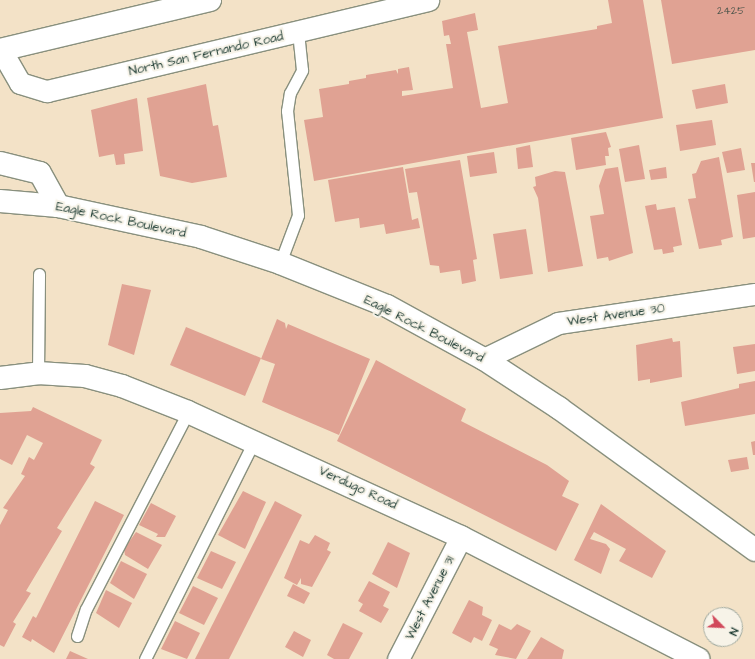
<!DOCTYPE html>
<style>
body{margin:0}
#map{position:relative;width:755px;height:659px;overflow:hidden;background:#f3e2c7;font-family:"Architects Daughter",sans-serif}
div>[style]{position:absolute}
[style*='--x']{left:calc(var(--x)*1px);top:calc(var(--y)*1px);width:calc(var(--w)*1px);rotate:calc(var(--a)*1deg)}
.building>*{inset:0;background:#e0a293}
.roads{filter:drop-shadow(1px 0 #89907e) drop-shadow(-1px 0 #89907e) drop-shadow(0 1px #89907e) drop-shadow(0 -1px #89907e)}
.lane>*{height:11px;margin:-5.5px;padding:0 5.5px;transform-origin:5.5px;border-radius:5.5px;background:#fff}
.street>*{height:21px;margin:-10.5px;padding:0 10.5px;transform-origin:10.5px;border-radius:10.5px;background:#fff}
.secondary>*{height:22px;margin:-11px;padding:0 11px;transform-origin:11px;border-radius:11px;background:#fff}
.primary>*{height:22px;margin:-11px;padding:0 11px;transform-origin:11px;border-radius:11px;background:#fff}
span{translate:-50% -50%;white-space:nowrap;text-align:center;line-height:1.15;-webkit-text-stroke:4px #f7f3e8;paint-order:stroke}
.number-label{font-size:11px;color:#4f564c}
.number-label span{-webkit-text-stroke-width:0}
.street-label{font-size:13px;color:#1f3d34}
.north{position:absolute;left:703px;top:607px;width:40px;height:40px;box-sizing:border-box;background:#f7f3e8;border:1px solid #a1aaa0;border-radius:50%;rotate:114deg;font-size:11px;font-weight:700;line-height:16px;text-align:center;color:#1f3d34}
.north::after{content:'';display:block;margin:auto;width:14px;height:18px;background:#d1495b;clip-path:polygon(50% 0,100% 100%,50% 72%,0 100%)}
</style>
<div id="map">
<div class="building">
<div style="clip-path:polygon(608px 0,643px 0,663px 118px,314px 181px,304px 120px,323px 117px,319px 89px,349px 84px,349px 81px,366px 78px,366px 75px,396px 70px,398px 74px,398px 69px,409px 67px,413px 90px,402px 91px,402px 96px,453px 88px,446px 44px,451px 44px,449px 35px,444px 36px,442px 21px,475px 13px,478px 30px,467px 32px,481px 108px,508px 103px,498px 46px,597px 29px,597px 26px,612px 23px)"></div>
<div style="clip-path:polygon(661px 0,755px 0,755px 50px,672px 64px)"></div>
<div style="clip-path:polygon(206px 84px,213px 126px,218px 125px,227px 177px,192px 183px,160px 176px,147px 98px)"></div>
<div style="clip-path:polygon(725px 84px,728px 103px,696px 109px,692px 90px)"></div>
<div style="clip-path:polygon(137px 98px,143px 151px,124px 154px,125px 164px,116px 165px,114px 154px,99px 157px,91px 110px)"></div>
<div style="clip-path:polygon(712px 120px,716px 145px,680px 151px,676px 125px)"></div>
<div style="clip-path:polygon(606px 132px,611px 147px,608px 148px,609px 156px,605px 156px,606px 165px,576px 170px,571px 138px)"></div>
<div style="clip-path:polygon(530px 145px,533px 167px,518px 169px,516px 148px)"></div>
<div style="clip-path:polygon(639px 145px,645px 179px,625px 182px,619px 149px)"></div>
<div style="clip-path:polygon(741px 148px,745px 170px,727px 173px,722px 152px)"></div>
<div style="clip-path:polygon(494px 152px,497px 173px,470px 177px,467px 156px)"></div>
<div style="clip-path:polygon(719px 157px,733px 237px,721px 240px,722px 245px,699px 249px,688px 199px,696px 198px,692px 174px,696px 173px,701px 161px)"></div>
<div style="clip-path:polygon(460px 160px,477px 259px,473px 260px,476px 281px,462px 284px,460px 270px,440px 273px,439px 266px,430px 265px,417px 192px,409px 193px,405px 169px)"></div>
<div style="clip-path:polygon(751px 163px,755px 163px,755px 182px,754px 182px)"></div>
<div style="clip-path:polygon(403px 167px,412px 220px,418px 218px,420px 228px,386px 234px,384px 224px,360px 228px,359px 218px,335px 222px,328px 180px)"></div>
<div style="clip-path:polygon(618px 167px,633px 253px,609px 261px,608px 257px,597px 259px,590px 216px,604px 214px,599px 186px,605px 169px)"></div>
<div style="clip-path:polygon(666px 167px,667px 178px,651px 180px,649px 170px)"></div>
<div style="clip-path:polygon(555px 171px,565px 172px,583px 266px,548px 272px,538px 198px,533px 187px,536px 186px,535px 177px)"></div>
<div style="clip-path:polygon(755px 192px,755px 237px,743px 239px,737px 195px)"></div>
<div style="clip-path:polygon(656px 204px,657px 210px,675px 207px,682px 245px,673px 247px,674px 252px,663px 254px,662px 249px,654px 250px,645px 206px)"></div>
<div style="clip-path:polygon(526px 229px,533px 274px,500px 279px,493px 234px)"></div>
<div style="clip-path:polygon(122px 284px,151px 290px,134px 355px,108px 345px)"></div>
<div style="clip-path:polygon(277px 319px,285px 323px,286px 329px,288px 324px,370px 359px,339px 435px,262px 402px,275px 364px,261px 359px)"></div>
<div style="clip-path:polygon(186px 327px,261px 358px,245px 396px,170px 365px)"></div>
<div style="clip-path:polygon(672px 338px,673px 342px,680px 341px,682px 377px,650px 383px,650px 379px,638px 381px,636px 345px)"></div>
<div style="clip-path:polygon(755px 344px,755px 371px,737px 374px,733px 347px)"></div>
<div style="clip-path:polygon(376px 360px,466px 409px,461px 421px,547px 465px,569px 481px,562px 496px,579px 504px,556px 551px,337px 441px)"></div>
<div style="clip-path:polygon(755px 381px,755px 414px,685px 426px,681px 402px,739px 388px,739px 384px)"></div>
<div style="clip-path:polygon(33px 407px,102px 440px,90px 464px,95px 467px,57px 528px,62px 531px,26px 591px,31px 593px,13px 622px,16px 624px,4px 647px,0 645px,0 525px,8px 510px,3px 508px,25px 476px,21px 474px,29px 457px,34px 460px,43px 443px,27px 435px,12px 465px,0 459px,0 413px,31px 411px)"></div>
<div style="clip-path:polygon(755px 441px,755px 455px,753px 455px,751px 442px)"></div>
<div style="clip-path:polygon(747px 457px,749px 469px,731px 472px,728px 460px)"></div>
<div style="clip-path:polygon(243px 491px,266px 502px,245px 549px,218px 535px)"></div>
<div style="clip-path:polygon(95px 501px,124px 515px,54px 653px,32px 639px,31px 642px,22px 637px,33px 616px,36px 618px)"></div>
<div style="clip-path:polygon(275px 501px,302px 515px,229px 659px,195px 659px)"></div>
<div style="clip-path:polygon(151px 503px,176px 516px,165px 537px,156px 537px,158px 534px,139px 525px)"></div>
<div style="clip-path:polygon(601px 504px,666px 551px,652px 578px,619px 561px,626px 549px,594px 532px,590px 539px,606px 544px,610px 549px,601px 574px,574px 560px)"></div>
<div style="clip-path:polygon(136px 532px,162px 545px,148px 569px,125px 555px,124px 549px)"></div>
<div style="clip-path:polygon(315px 535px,330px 543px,327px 550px,331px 552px,312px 587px,301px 584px,301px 578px,297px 585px,284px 578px,300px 540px,309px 544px)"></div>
<div style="clip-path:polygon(388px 542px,410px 553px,397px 588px,372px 574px)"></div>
<div style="clip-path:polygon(211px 551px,236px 562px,222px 589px,197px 578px)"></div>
<div style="clip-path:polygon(121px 561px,147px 574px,134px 599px,110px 583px)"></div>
<div style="clip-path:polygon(369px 581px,390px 592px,383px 606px,389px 609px,381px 623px,359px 611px,363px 604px,358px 601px)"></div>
<div style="clip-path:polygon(293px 584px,310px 593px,304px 604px,287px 596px)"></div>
<div style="clip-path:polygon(193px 586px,218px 598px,204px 625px,179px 613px)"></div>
<div style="clip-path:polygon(106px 590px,132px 603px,119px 628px,96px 613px)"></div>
<div style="clip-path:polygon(469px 600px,483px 607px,482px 615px,492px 620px,482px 641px,474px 637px,471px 643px,452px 633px)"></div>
<div style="clip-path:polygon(175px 621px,200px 633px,187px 659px,161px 649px)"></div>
<div style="clip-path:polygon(343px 623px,363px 633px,349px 659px,334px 659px,327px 655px)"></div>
<div style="clip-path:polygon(499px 624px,511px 630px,517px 624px,531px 631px,516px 659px,495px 655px,498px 649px,489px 645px)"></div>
<div style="clip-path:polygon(294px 631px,311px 640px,303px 657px,285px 647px)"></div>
<div style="clip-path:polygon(541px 637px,564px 650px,562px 659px,527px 659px)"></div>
<div style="clip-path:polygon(70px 651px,88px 659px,66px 659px)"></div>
</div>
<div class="roads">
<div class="lane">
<div style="--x:280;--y:263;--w:51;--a:-69.4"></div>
<div style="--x:298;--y:215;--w:105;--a:-96"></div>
<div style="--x:287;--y:111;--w:18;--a:-81"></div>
<div style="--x:290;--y:93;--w:26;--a:-62"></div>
<div style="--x:302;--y:70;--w:38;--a:-96"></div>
<div style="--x:38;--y:373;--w:99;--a:-89.4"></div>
<div style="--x:77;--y:636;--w:28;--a:-72"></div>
<div style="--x:86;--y:609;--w:222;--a:-62.6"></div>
<div style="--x:145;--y:659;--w:244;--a:-63.4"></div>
</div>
<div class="street">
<div style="--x:1;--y:50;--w:38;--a:60"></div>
<div style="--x:20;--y:83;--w:28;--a:17"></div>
<div style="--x:47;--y:91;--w:392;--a:-13.4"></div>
<div style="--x:484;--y:359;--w:82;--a:-25.9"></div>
<div style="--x:558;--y:323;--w:199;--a:-8.4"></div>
<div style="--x:398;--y:659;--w:137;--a:-62.7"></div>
</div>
<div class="secondary">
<div style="--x:0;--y:201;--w:58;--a:4.9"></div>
<div style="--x:58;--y:206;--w:146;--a:12.2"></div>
<div style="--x:201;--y:237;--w:83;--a:18.2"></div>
<div style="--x:280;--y:263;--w:115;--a:21.9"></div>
<div style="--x:387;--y:306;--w:111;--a:28.7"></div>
<div style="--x:484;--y:359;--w:90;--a:33.2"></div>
<div style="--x:559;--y:408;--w:242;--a:35.9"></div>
<div style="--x:0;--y:378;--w:38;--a:-7"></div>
<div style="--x:38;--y:373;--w:47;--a:3.7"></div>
<div style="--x:85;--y:376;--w:38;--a:15"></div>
<div style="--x:122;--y:386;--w:71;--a:21.5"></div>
<div style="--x:188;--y:412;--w:300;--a:24.6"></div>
<div style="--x:461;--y:537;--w:267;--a:27.2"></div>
</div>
<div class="primary">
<div style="--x:0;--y:50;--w:216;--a:-13.4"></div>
<div style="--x:0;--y:163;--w:41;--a:14"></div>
<div style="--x:40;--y:173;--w:38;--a:61"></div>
</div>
</div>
<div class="number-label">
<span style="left:731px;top:11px">2425</span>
</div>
<div class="street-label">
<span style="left:206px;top:54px;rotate:-13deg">North San Fernando Road</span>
<span style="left:121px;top:220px;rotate:12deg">Eagle Rock Boulevard</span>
<span style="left:616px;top:315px;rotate:-8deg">West Avenue 30</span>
<span style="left:424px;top:329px;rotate:27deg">Eagle Rock Boulevard</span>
<span style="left:358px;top:488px;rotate:25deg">Verdugo Road</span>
<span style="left:430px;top:598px;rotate:-63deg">West Avenue 31</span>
</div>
<div class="north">N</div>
</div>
